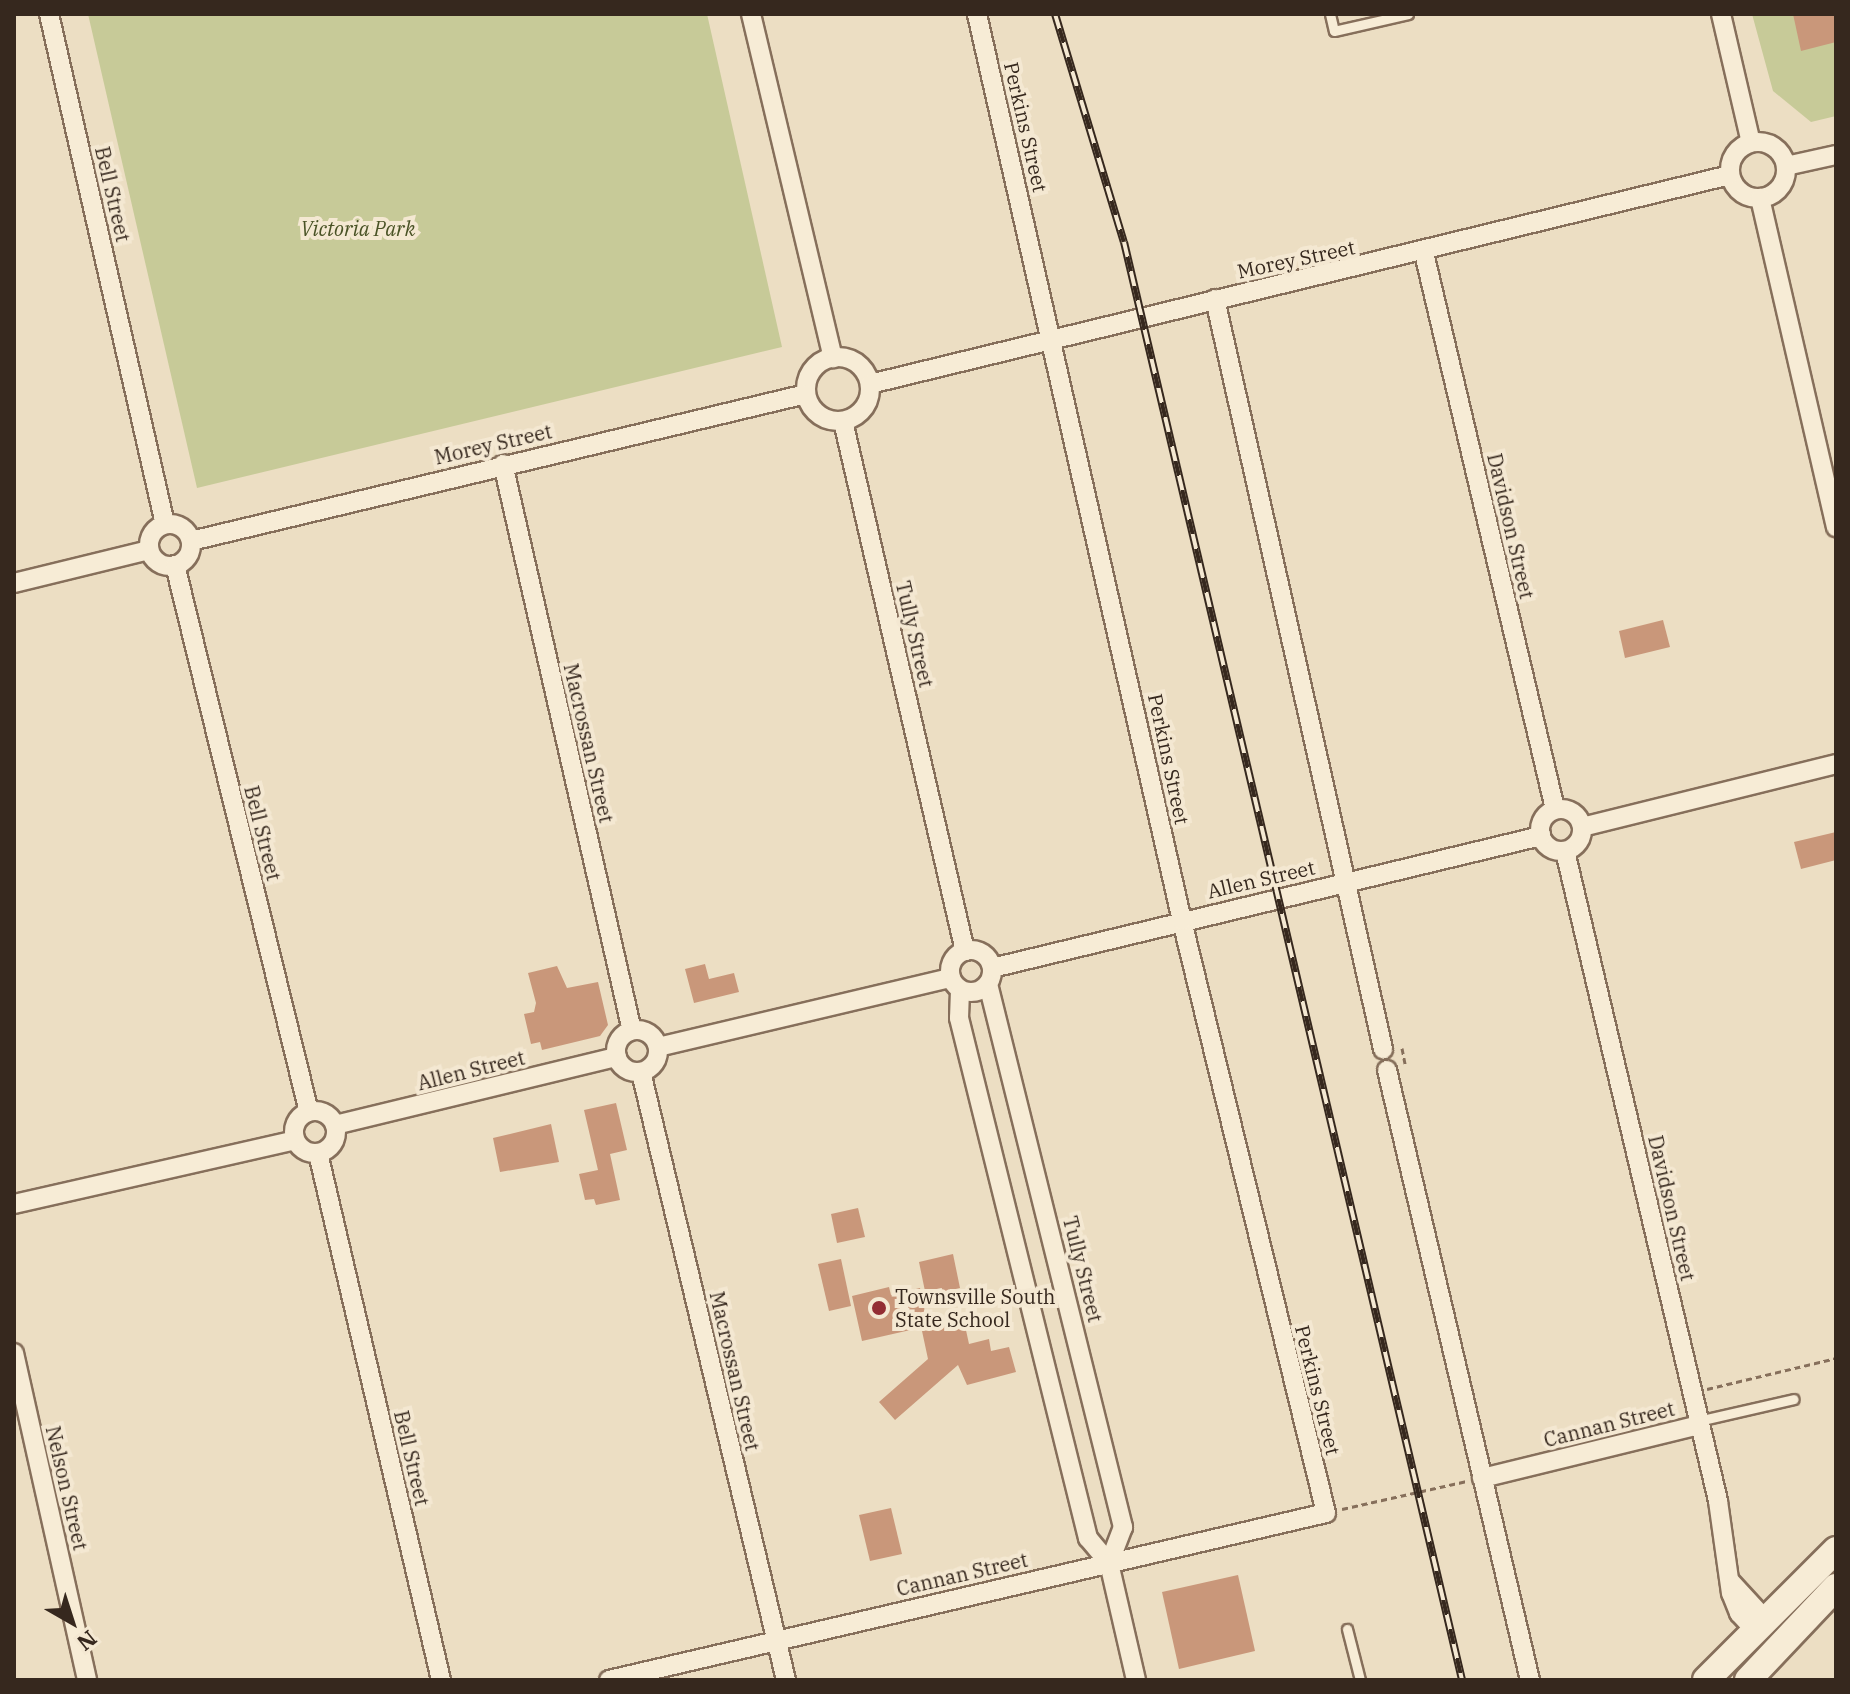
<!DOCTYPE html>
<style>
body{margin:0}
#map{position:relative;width:1850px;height:1694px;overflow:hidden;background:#ecdec3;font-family:"IBM Plex Serif",serif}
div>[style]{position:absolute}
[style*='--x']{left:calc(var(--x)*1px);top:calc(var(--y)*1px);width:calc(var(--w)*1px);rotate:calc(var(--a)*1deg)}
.green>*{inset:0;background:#c7ca98}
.building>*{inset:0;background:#c9977a}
.path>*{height:3px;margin-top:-1.5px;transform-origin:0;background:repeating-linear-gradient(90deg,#866f5b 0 6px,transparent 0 10px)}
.roads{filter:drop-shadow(2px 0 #866f5b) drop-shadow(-2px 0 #866f5b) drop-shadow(0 2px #866f5b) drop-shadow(0 -2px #866f5b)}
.service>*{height:9px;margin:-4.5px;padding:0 4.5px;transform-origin:4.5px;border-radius:4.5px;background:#f7ecd6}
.minor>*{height:18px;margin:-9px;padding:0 9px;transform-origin:9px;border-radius:9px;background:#f7ecd6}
.minor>.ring{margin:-9px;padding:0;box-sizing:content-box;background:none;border:18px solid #f7ecd6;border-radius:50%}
.secondary>*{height:26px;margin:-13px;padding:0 13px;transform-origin:13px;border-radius:13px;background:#f7ecd6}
.rail>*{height:8px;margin-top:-4px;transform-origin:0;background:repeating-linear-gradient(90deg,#f4e8d2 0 15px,#36281e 0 30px);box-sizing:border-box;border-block:2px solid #36281e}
.dots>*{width:22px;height:22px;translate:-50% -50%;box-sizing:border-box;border:4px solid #f4e8d2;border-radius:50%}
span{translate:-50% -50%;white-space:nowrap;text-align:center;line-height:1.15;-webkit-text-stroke:8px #f4e8d2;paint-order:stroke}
.street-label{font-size:20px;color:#36281e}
.park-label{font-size:20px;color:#495225;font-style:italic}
.poi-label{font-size:20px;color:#36281e}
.left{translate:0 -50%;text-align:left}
.frame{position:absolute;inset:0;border:16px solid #36281e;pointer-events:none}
.north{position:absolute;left:32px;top:1582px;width:80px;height:80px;-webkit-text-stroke:6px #f4e8d2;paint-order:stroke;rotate:141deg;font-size:22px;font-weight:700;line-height:32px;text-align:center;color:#36281e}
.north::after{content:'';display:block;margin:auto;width:28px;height:36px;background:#36281e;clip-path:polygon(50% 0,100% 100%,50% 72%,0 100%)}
</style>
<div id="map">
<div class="green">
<div style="clip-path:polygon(88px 14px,707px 14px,782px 347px,197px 488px)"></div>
<div style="clip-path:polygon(1752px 14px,1836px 14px,1836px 116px,1811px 122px,1773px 91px)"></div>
</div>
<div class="building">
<div style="clip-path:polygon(1793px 14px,1836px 14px,1836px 42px,1801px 51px)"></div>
<div style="clip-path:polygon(1663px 620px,1670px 647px,1625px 658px,1619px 631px)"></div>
<div style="clip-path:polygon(1836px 832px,1836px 860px,1801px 869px,1794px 842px)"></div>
<div style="clip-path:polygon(705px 964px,709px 979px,734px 973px,739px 992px,694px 1003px,685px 969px)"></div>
<div style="clip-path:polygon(557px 966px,567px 988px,598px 982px,608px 1025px,600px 1036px,542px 1050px,540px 1042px,531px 1044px,524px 1014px,534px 1012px,536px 1003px,528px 973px)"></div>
<div style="clip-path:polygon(616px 1103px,627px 1150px,610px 1154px,620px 1200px,596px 1205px,594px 1199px,585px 1200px,579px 1174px,598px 1170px,584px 1110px)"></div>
<div style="clip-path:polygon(551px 1124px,559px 1162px,500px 1172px,493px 1138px)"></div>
<div style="clip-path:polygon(858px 1208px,865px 1237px,837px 1243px,831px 1214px)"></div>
<div style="clip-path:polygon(953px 1254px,960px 1288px,926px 1296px,919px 1262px)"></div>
<div style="clip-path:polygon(841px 1259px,851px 1306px,829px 1311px,818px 1264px)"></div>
<div style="clip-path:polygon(889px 1287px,891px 1295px,920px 1288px,928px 1326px,862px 1341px,852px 1296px)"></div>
<div style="clip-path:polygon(964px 1321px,969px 1344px,989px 1339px,991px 1351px,1009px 1347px,1016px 1372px,967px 1385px,958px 1365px,895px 1420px,879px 1402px,928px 1359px,922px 1331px)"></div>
<div style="clip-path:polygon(891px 1508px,902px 1554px,870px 1561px,859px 1515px)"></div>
<div style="clip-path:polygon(1238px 1575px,1255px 1651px,1179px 1669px,1162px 1592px)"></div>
</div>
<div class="path">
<div style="--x:1402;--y:1048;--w:16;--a:79"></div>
<div style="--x:1707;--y:1389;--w:133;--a:-13.5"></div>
<div style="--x:1342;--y:1509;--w:128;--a:-12.6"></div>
</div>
<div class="roads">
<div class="service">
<div style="--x:1330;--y:14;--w:17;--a:77"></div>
<div style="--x:1334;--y:31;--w:76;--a:-12.9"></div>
<div style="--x:1698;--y:1421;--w:98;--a:-12.9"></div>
<div style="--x:1347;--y:1629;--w:53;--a:75.7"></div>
</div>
<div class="minor">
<div style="--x:49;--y:14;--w:523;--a:77.19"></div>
<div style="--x:751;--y:14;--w:354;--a:76.6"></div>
<div style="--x:1721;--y:14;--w:132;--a:76.9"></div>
<div class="ring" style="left:1730px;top:142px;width:38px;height:38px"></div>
<div style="--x:1786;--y:166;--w:51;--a:-12.4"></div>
<div style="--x:1760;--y:198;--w:338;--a:77"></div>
<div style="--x:1424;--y:253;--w:571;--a:76.74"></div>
<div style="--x:1215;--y:299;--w:769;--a:77.37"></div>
<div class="ring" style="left:806px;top:357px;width:46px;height:46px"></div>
<div style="--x:870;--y:384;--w:885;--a:-13.66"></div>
<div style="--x:843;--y:421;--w:544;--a:77.04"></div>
<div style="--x:503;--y:464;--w:581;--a:77.18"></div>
<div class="ring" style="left:149px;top:524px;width:24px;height:24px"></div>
<div style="--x:191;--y:541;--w:632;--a:-13.44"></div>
<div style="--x:175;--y:565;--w:563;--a:76.24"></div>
<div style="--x:14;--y:583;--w:139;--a:-13.7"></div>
<div class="ring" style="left:1540px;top:809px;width:24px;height:24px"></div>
<div style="--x:1582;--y:827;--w:262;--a:-13.9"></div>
<div style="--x:1565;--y:851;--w:668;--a:76.75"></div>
<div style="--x:1718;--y:1501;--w:93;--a:82"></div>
<div style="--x:1731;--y:1593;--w:22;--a:68"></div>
<div style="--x:1739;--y:1613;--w:23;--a:47"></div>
<div class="ring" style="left:950px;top:950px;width:24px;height:24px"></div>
<div style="--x:992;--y:968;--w:565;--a:-13.52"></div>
<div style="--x:988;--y:984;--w:560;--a:76.04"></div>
<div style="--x:1123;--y:1527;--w:39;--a:111"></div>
<div style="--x:960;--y:990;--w:28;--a:92"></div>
<div style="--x:959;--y:1018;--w:536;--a:76.07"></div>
<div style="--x:1088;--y:1538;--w:33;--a:50"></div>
<div style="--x:1109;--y:1563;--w:120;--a:77"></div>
<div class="ring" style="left:616px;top:1030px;width:24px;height:24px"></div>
<div style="--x:658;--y:1047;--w:301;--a:-13.3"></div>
<div style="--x:1387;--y:1070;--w:627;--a:76.81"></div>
<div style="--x:641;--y:1072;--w:625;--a:76.59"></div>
<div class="ring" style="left:294px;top:1111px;width:24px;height:24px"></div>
<div style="--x:335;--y:1125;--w:290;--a:-13.6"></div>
<div style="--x:318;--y:1153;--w:541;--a:76.86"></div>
<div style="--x:14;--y:1204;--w:288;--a:-12.8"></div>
<div style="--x:14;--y:1353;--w:335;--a:77.4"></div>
<div style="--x:1482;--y:1478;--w:223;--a:-13.7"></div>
<div style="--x:1731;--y:1582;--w:52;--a:47.4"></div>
<div style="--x:609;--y:1680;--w:736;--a:-13.11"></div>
<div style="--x:1326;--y:1513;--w:609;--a:-103.67"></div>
<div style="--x:1182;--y:921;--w:930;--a:-102.74"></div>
</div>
<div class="secondary">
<div style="--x:1706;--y:1680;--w:184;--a:-45"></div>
<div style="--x:1748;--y:1680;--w:128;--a:-46.6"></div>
</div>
</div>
<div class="rail">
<div style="--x:1055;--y:14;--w:238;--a:73.2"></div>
<div style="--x:1124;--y:242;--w:1477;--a:76.77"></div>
</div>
<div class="dots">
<div style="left:879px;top:1308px;background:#932d33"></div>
</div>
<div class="street-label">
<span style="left:1026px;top:127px;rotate:77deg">Perkins Street</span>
<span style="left:113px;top:194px;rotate:77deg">Bell Street</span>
<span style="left:1296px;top:259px;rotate:-12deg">Morey Street</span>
<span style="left:493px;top:444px;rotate:-13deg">Morey Street</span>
<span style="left:1511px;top:526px;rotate:77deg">Davidson Street</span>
<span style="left:915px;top:634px;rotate:77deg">Tully Street</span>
<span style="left:589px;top:743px;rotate:77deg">Macrossan Street</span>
<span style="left:1169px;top:759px;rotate:78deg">Perkins Street</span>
<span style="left:263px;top:833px;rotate:76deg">Bell Street</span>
<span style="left:1261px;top:879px;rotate:-13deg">Allen Street</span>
<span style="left:471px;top:1070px;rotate:-14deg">Allen Street</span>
<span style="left:1672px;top:1208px;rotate:77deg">Davidson Street</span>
<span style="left:1083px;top:1269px;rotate:76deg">Tully Street</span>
<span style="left:735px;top:1371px;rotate:77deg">Macrossan Street</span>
<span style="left:1318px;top:1390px;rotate:76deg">Perkins Street</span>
<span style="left:1609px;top:1424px;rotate:-14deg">Cannan Street</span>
<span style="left:412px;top:1458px;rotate:77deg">Bell Street</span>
<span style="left:67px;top:1488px;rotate:77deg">Nelson Street</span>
<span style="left:962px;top:1574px;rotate:-13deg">Cannan Street</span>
</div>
<div class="park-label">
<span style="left:358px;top:228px">Victoria Park</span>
</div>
<div class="poi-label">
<span class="left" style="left:895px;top:1308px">Townsville South<br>State School</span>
</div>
<div class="frame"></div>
<div class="north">N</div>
</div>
